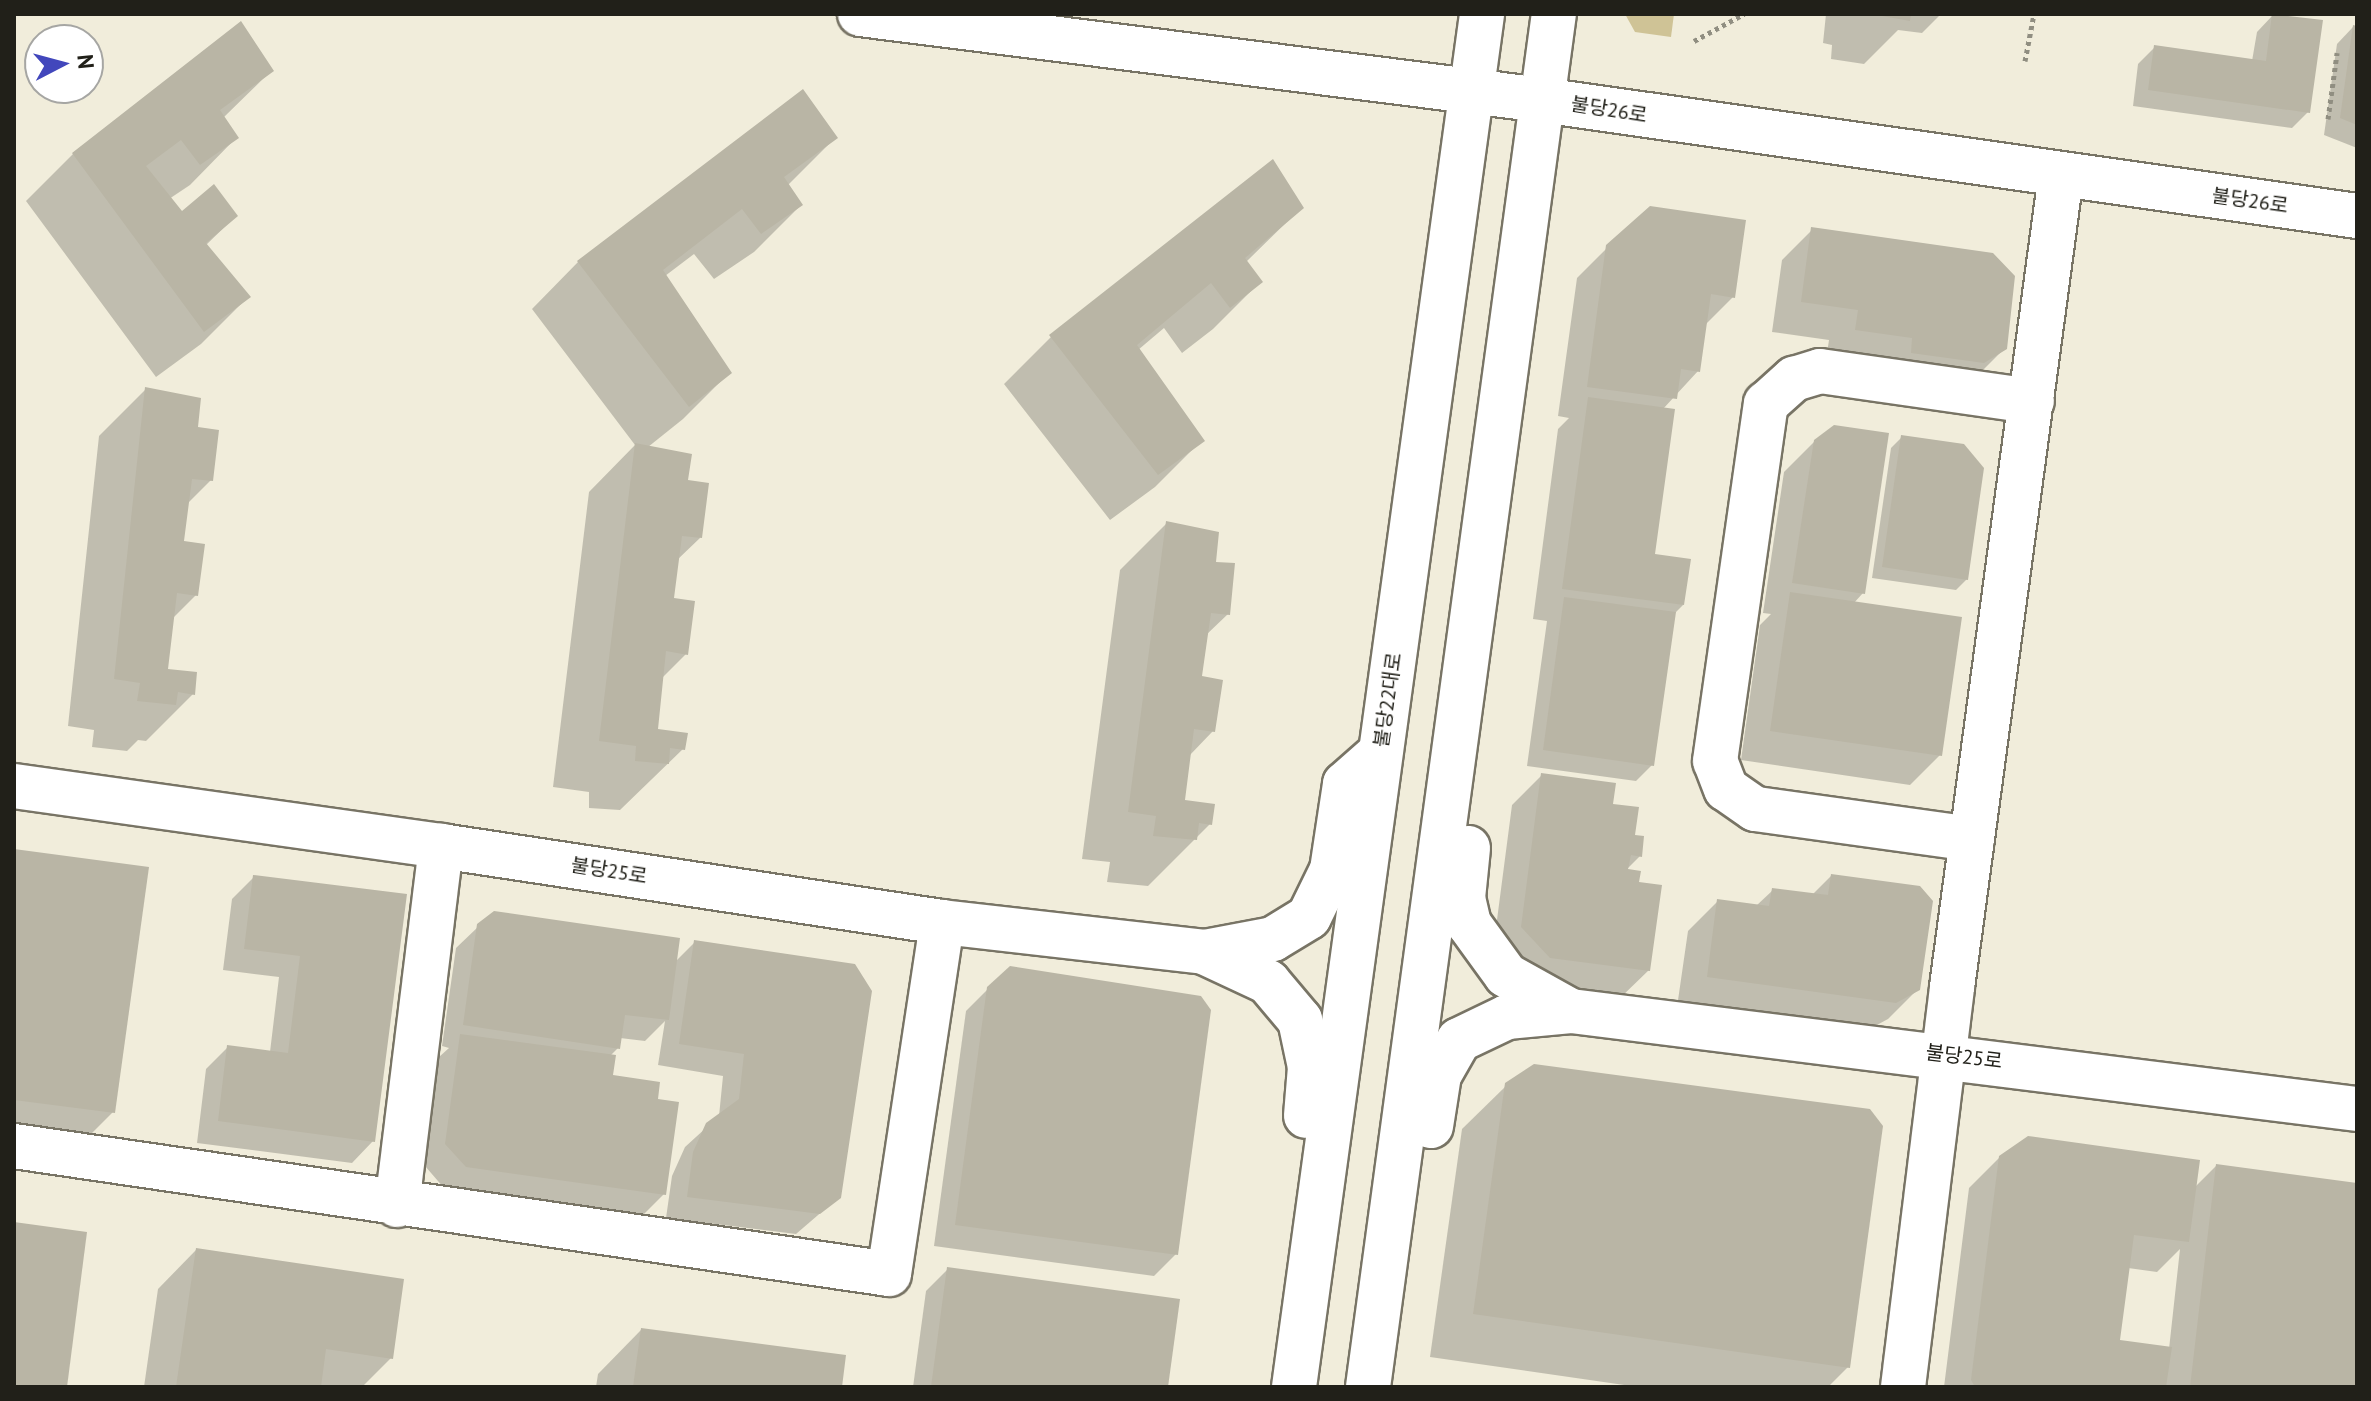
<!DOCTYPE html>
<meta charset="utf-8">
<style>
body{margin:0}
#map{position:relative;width:2371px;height:1401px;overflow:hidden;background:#f1eddb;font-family:"PT Sans","Noto Sans KR",sans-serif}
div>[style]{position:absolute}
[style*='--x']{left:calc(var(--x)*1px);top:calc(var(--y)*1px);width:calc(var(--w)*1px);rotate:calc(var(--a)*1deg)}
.green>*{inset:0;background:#cfc396}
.shadow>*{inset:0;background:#0003}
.building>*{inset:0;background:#b9b5a5}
.path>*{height:5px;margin-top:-2.5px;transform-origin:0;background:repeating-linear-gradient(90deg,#908e81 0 4px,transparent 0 8px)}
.roads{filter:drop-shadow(2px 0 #787465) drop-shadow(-2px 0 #787465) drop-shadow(0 2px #787465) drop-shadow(0 -2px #787465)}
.street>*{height:44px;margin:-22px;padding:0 22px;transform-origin:22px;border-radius:22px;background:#fff}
.secondary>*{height:44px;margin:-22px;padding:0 22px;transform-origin:22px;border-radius:22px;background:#fff}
span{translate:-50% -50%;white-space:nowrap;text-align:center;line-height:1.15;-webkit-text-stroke:6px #fff;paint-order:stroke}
.street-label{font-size:20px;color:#212019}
.frame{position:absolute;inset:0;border:16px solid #212019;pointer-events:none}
.north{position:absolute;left:24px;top:24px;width:80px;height:80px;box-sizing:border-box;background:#fff;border:2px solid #a6a6a3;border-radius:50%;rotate:84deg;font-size:22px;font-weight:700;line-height:32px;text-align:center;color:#212019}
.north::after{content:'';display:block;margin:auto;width:28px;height:36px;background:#4247bc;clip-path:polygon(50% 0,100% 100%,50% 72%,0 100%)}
</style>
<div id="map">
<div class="green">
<div style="clip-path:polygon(1625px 14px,1674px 14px,1671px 37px,1635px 32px)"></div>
</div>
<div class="shadow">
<div style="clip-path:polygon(1826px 14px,1941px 14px,1922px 33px,1898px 30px,1864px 64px,1831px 59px,1832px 45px,1823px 43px)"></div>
<div style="clip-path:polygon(2273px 15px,2308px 112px,2292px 128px,2133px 106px,2138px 64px,2155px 47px,2252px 61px,2257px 32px)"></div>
<div style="clip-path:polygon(2353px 27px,2357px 28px,2357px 148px,2324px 135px,2337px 44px)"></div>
<div style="clip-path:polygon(271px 71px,223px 118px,236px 138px,190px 185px,169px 199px,181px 214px,236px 216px,206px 245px,248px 297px,201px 344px,156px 377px,26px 201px,73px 154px)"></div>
<div style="clip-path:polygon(836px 137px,788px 185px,801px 205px,754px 252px,714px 279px,694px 254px,665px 276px,730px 372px,683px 419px,648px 447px,686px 482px,700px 538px,676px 561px,672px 599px,686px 654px,661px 679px,656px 731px,683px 749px,620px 810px,589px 808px,589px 792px,553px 787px,589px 492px,635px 445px,532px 309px,578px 262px)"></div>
<div style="clip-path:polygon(1301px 208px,1246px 262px,1260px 282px,1213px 329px,1182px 353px,1164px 328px,1138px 350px,1202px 440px,1155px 487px,1110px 520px,1004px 384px,1051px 337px)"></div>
<div style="clip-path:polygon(1812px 230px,2005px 348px,1974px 379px,1826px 360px,1829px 340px,1772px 332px,1782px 260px)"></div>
<div style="clip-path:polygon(1608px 247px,1733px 297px,1705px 325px,1698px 371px,1663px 409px,1653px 556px,1683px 605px,1674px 614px,1652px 765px,1636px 781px,1527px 766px,1547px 621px,1533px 619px,1558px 429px,1569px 418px,1558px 416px,1577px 278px)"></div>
<div style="clip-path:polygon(146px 389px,195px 429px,211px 480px,187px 504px,182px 543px,196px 595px,172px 619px,166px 671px,193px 694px,146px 741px,138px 740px,127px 751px,92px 747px,94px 730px,68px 726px,99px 436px)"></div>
<div style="clip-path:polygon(1902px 437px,1967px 579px,1956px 590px,1872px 578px,1891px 448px)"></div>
<div style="clip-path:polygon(1815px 441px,1863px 593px,1853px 604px,1940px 755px,1910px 785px,1741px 760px,1760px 625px,1771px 614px,1763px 613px,1784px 472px)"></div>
<div style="clip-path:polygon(1167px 523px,1214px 564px,1228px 614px,1205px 636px,1199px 678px,1213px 731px,1189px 756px,1183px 802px,1210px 824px,1148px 886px,1107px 882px,1110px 862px,1082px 859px,1120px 570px)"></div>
<div style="clip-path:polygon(1542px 775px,1611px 806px,1633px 836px,1640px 856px,1625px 871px,1637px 883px,1649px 970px,1618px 1000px,1519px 988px,1492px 958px,1512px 805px)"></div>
<div style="clip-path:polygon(14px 851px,113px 1112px,91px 1134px,14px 1124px)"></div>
<div style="clip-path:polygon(1831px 876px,1918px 989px,1888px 1019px,1864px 1032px,1677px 1007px,1688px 931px,1718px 901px,1756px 906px,1773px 890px,1812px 895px)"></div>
<div style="clip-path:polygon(254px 877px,404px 896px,373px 1141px,352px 1163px,197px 1143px,206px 1069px,228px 1047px,270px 1052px,279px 977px,223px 970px,232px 899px)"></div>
<div style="clip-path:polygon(479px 926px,675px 962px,695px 942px,839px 1197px,796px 1234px,666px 1218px,672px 1176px,685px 1147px,719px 1116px,723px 1076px,658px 1065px,665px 1021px,645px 1041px,620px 1038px,618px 1048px,610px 1056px,611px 1077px,655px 1101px,664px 1194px,642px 1216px,444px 1188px,425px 1166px,439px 1057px,449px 1048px,442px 1046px,456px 948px)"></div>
<div style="clip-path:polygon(988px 989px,1176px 1254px,1154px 1276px,934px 1246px,966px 1011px)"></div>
<div style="clip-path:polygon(1507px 1085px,1848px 1367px,1828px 1387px,1638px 1387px,1430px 1357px,1462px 1129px)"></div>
<div style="clip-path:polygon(evenodd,2000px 1157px,2194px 1188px,2216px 1166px,2357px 1185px,2357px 1387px,1944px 1387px,1969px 1188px,2000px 1157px,2180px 1249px,2169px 1349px,2118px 1342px,2128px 1268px,2157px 1272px,2180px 1249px)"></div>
<div style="clip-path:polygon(196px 1250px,391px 1358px,362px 1387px,144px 1387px,158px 1289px)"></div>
<div style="clip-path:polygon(948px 1269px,1166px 1387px,913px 1387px,926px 1291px)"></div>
<div style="clip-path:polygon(641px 1330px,840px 1387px,596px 1387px,598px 1374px)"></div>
</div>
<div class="building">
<div style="clip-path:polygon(1871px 14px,1911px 14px,1910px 21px)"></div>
<div style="clip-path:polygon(2272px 14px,2323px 20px,2310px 113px,2148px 90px,2154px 45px,2266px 61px)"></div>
<div style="clip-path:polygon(241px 21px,274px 71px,220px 110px,239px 138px,200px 165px,181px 140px,146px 166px,182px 211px,214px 184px,238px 216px,206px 243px,251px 297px,204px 332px,72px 153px)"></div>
<div style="clip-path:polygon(2353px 25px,2357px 26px,2357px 125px,2340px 118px)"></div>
<div style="clip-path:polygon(803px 89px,838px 138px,784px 177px,803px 205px,761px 234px,742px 209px,663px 270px,732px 373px,689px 407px,577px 261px)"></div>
<div style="clip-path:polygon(1273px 159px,1304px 208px,1245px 258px,1263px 282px,1230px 308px,1211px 283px,1137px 345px,1205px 441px,1158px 475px,1049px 335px)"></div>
<div style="clip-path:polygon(1650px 206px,1746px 220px,1735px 298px,1711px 294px,1700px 372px,1681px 369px,1677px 399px,1587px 387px,1606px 245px)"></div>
<div style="clip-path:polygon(1811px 227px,1993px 253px,2015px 276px,2007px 349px,1984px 363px,1911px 353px,1912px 338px,1855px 330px,1858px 310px,1801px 302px)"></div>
<div style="clip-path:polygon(145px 387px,201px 398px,198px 427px,219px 430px,213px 481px,192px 479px,184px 541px,205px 544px,198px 596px,177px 593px,168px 669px,197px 672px,195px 695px,178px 692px,176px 705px,137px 701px,140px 683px,114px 679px)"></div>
<div style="clip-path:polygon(1588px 397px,1675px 409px,1655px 554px,1691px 559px,1684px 605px,1562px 589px)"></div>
<div style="clip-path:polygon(1834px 425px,1889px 433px,1865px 594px,1792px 583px,1814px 440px)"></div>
<div style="clip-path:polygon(1901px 435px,1964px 444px,1984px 468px,1968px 580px,1882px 567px)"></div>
<div style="clip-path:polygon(635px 443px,692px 454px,688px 480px,709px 483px,702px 538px,682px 536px,674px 598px,695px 601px,688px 655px,666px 651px,658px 729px,688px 733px,685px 750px,670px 748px,669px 764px,635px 761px,636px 746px,599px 741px)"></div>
<div style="clip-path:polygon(1166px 521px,1219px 532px,1216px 562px,1235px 563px,1230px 615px,1211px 613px,1202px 676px,1223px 680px,1215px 732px,1194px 729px,1185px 800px,1215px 804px,1212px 825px,1199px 823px,1197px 840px,1153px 836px,1156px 816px,1128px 812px)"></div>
<div style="clip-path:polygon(1790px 592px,1962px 617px,1942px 756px,1770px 731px)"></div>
<div style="clip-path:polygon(1564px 597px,1676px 612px,1654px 766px,1543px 750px)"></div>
<div style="clip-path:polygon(1541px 773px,1616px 783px,1613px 804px,1639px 807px,1635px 835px,1644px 836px,1642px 857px,1631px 855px,1628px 869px,1641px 871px,1639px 882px,1662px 885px,1650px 971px,1550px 958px,1521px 927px)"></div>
<div style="clip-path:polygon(14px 849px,149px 867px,115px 1113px,14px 1100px)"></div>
<div style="clip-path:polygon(1831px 874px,1920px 886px,1933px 901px,1920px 990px,1896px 1003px,1707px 977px,1717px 899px,1769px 906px,1772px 888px,1828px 895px)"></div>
<div style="clip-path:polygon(253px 875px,407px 894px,375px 1142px,218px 1121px,227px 1045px,288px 1053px,300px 956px,244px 949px)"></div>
<div style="clip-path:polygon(494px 911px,680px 938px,669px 1020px,625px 1015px,620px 1049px,463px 1025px,477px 924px)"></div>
<div style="clip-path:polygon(694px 940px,855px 964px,872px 991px,841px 1198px,820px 1214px,687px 1197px,693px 1152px,706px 1123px,739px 1099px,744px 1054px,679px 1044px)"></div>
<div style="clip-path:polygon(1010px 966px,1201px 996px,1211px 1010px,1178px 1255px,955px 1225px,987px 987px)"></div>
<div style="clip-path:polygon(460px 1034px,616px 1055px,613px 1075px,660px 1082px,658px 1099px,679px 1102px,666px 1195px,466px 1167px,445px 1144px)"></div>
<div style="clip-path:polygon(1534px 1064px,1870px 1109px,1883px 1126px,1850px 1368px,1473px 1314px,1505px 1083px)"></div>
<div style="clip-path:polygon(2028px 1136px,2200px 1160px,2189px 1242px,2134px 1235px,2120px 1340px,2172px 1347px,2166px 1387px,1975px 1387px,1971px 1380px,1999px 1156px)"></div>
<div style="clip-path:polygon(2216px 1164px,2357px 1183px,2357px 1387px,2190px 1387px)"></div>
<div style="clip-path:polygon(14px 1222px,87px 1232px,67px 1387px,14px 1387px)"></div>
<div style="clip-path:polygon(196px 1248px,404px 1279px,393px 1359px,326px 1349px,321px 1387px,176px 1387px)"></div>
<div style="clip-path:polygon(947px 1267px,1180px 1299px,1168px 1387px,931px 1387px)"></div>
<div style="clip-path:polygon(641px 1328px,846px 1355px,842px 1387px,633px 1387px)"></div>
</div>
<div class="path">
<div style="--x:1694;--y:41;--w:57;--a:-28.4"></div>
<div style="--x:2025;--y:61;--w:48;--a:-79.2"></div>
<div style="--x:2328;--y:119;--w:67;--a:-82.2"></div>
</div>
<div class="roads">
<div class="street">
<div style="--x:1972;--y:839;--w:219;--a:-172.1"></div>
<div style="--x:1755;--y:809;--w:35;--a:-145"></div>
<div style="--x:1726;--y:789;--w:30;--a:-111"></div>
<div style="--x:1715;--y:761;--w:361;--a:-81.9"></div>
<div style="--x:1766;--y:404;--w:38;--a:-42"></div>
<div style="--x:1794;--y:379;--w:27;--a:-17"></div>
<div style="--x:1820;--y:371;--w:214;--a:8.1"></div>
<div style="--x:14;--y:1146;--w:884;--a:8.32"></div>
<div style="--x:889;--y:1274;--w:356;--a:-81.4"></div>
<div style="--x:397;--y:1205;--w:362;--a:-83"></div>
<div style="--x:1903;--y:1387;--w:403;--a:-83"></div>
<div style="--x:1952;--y:987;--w:819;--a:-82.35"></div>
</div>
<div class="secondary">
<div style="--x:860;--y:14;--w:687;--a:7.19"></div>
<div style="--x:1542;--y:100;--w:823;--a:8.1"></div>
<div style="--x:14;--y:786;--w:431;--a:8"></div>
<div style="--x:441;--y:846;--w:507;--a:8.63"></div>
<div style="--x:942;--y:922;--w:264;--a:6.5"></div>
<div style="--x:1204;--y:952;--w:70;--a:-10.7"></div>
<div style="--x:1273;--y:939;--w:42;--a:-31.4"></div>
<div style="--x:1309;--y:917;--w:52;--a:-63.9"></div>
<div style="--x:1332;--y:870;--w:87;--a:-81.4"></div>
<div style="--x:1345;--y:784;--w:47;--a:-41.5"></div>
<div style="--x:1468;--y:848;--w:50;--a:95.7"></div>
<div style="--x:1463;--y:898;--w:27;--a:77"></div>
<div style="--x:1469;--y:924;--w:63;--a:54"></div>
<div style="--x:1506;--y:975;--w:74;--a:29"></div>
<div style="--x:1204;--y:952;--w:71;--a:25.1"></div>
<div style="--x:1268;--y:982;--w:50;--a:49.9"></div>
<div style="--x:1300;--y:1020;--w:48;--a:78"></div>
<div style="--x:1310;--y:1067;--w:49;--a:94.7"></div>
<div style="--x:1431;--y:1126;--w:52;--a:-81.1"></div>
<div style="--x:1439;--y:1075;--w:40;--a:-60.3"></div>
<div style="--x:1459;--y:1040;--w:53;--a:-25.6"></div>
<div style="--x:1507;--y:1017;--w:64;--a:-5.4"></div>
<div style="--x:1571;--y:1011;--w:792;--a:7.11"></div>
<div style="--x:1294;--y:1387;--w:1386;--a:-82.2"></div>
<div style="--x:1368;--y:1387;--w:1386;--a:-82.29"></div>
</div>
</div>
<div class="street-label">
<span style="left:1609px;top:110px;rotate:9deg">불당26로</span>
<span style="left:2250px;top:201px;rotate:8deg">불당26로</span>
<span style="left:1388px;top:700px;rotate:-82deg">불당22대로</span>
<span style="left:609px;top:871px;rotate:9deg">불당25로</span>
<span style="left:1964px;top:1057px;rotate:7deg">불당25로</span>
</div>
<div class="frame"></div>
<div class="north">N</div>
</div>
